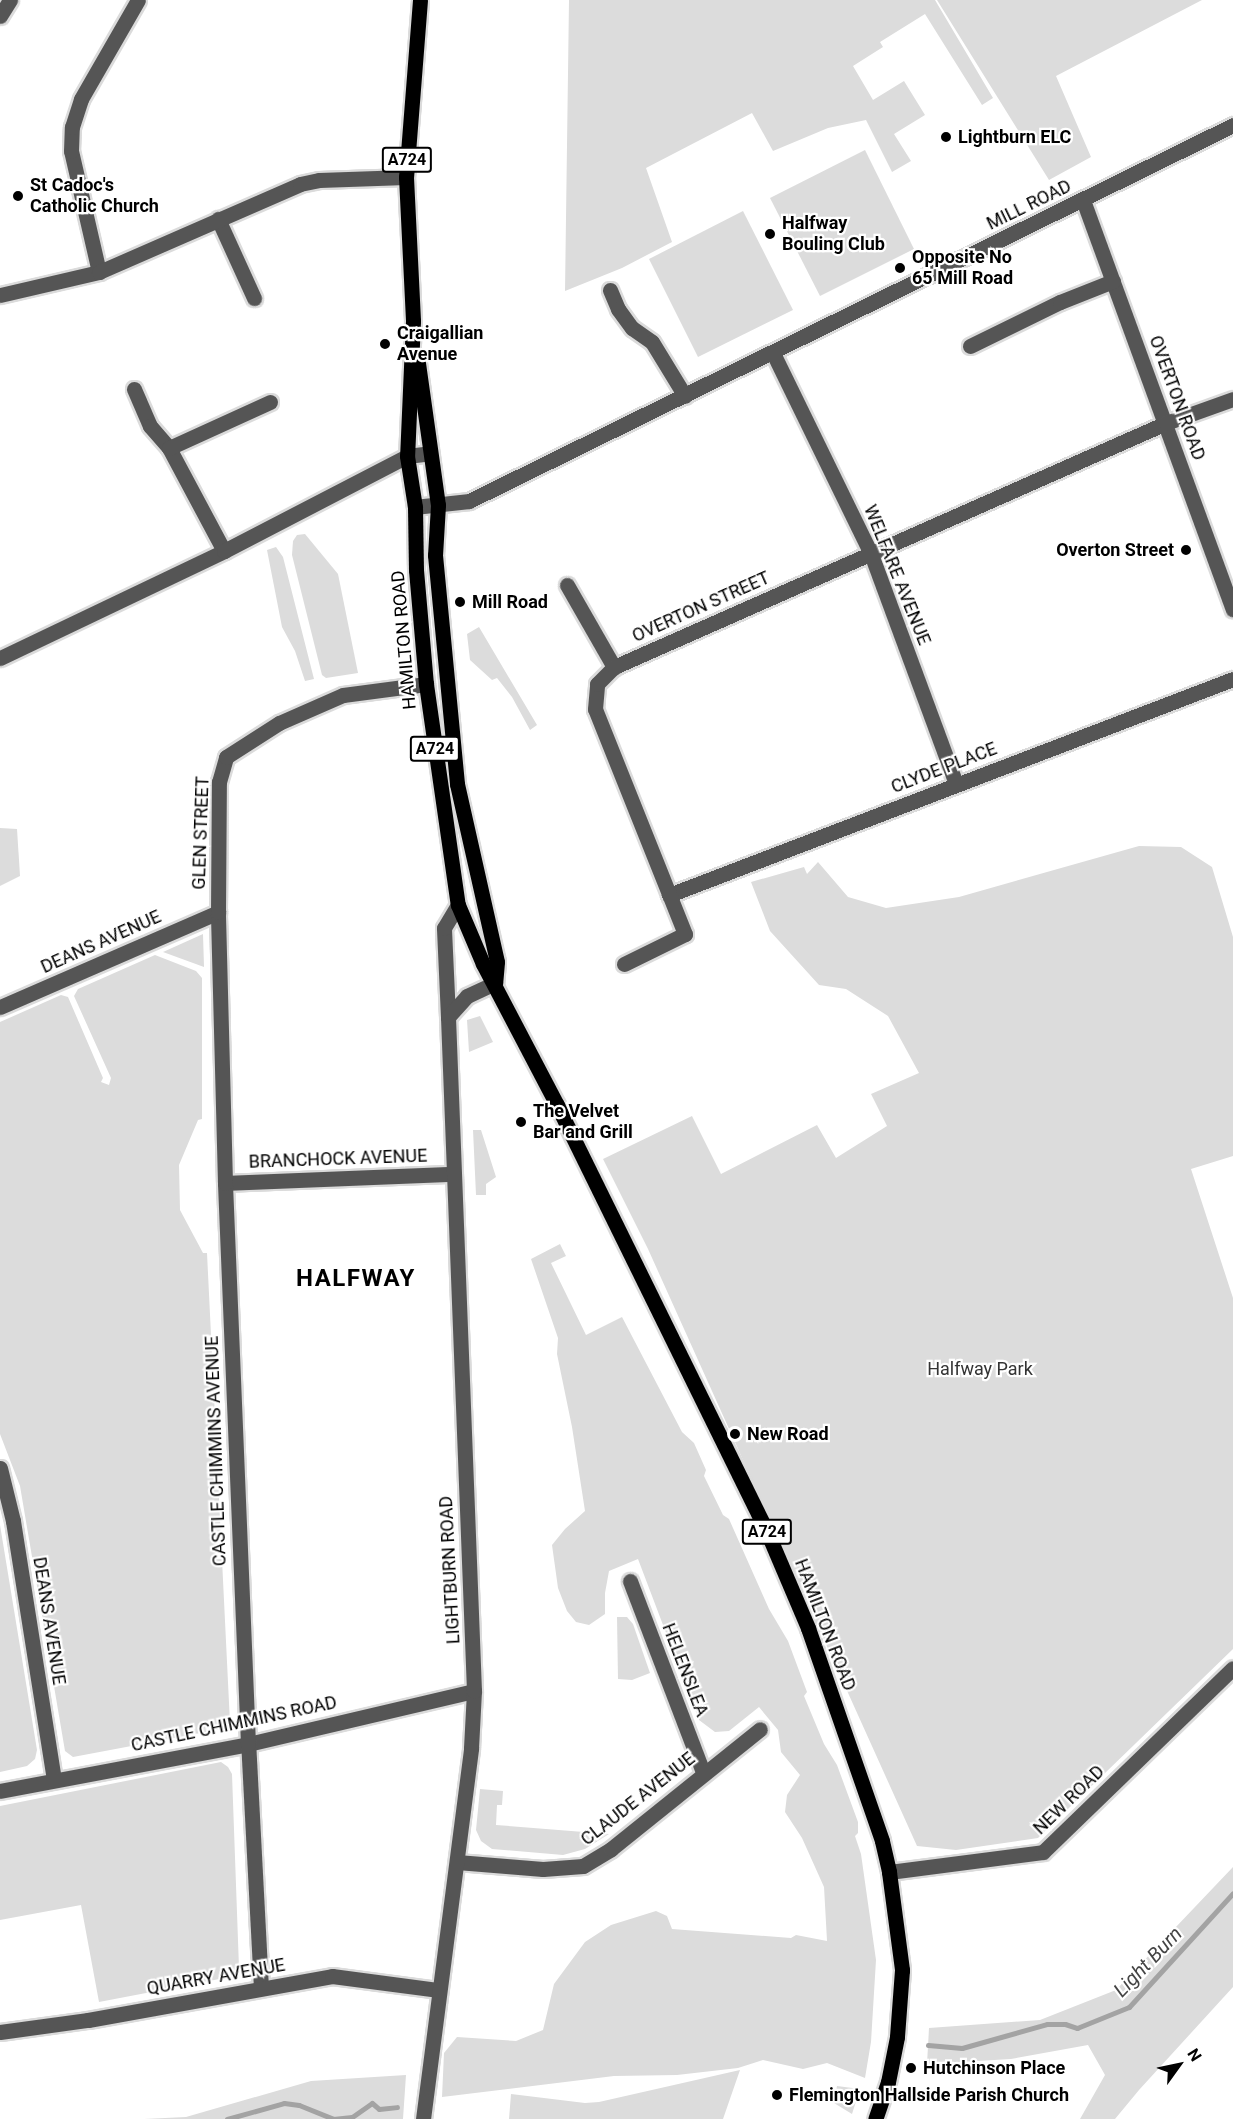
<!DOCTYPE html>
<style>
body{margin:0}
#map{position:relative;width:1233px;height:2119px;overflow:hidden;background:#fff;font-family:Roboto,sans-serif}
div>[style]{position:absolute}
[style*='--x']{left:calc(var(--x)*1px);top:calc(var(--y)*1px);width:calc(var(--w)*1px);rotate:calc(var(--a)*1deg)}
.green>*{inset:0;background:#dcdcdc}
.stream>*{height:5px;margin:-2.5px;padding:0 2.5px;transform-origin:2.5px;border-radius:2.5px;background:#a3a3a3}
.roads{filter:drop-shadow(2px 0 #dbdbdb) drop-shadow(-2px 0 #dbdbdb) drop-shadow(0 2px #dbdbdb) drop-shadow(0 -2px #dbdbdb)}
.minor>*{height:15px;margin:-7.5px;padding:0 7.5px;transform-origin:7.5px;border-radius:7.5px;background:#555}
.major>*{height:15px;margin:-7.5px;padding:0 7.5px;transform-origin:7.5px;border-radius:7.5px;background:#000}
.dots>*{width:16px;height:16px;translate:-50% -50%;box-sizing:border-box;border:3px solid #fff;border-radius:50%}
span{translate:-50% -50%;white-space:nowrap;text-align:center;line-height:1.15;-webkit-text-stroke:4.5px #fff;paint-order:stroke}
.shield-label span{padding:2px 4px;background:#fff;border:2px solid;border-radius:4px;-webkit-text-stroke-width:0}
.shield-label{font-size:16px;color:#000;font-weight:700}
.poi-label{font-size:18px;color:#000;font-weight:700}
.left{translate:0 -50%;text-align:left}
.right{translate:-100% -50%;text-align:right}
.street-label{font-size:18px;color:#000}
.park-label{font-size:18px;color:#333}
.water-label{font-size:20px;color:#444;font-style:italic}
.district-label{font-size:24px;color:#000;font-weight:700;letter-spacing:1.5px}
.north{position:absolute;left:1149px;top:2035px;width:60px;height:60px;-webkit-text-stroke:4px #fff;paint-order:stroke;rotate:57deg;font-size:16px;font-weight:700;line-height:24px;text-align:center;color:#000}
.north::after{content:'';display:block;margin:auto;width:21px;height:27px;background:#000;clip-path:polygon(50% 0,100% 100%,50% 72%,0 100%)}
</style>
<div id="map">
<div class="green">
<div style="clip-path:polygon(569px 0,935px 0,993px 98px,982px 105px,925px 14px,880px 42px,883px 47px,853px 66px,873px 100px,904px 81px,925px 115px,894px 134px,911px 161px,892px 172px,866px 120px,828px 128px,773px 151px,752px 113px,646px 168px,672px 242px,622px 268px,565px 291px)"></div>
<div style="clip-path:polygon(937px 0,1202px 0,1056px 76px,1091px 157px,1049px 180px)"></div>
<div style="clip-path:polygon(865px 150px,914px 249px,820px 296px,770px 198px)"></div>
<div style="clip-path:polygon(743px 211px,793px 310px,698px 357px,649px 259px)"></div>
<div style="clip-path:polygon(305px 534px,338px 574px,358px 673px,326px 678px,322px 675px,292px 555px,293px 541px,297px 535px)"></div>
<div style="clip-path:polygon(276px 547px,283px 557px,314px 679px,305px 681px,295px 651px,282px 627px,267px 550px)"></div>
<div style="clip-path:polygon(479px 627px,537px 725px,530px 730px,512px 697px,497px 678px,492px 680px,470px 660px,467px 634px)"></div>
<div style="clip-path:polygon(0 828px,17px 829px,20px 876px,0 886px)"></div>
<div style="clip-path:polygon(1139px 846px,1181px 847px,1212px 867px,1233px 937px,1233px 1156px,1191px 1169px,1233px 1298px,1233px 1649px,1038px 1838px,956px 1850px,917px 1846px,648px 1249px,603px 1159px,692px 1116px,721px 1174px,817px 1125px,836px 1158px,887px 1126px,871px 1094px,919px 1073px,888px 1016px,846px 989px,819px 985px,770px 931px,751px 882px,804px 867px,807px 874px,818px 862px,848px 897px,886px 908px,959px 897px)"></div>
<div style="clip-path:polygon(203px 934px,204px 967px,163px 952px)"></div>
<div style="clip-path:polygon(155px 955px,196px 971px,202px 978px,202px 1119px,198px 1120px,179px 1165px,180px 1210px,203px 1253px,207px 1253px,230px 1723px,227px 1728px,73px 1757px,65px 1751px,20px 1486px,0 1434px,0 1022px,61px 995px,68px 997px,103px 1078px,101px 1082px,109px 1085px,111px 1078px,74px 996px,78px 989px)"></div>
<div style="clip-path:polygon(480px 1016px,493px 1042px,469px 1052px,467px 1020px)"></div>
<div style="clip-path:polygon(473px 1130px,481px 1130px,496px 1177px,486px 1184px,486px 1195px,476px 1195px)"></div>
<div style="clip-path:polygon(560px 1244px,566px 1256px,551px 1263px,586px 1335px,622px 1317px,682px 1432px,694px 1443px,706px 1470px,704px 1476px,723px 1515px,729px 1519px,769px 1609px,788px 1641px,807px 1692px,804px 1696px,824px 1744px,837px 1765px,858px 1822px,858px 1833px,855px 1836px,861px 1854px,876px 1960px,871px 2042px,865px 2078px,827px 2063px,803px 2069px,763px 2060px,738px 2068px,677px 2075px,614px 2076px,442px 2097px,444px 2053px,457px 2037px,516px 2041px,543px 2030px,554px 1984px,585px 1942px,611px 1925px,656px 1911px,667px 1916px,672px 1929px,791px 1938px,796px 1935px,827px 1941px,824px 1887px,802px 1838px,785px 1812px,787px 1795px,800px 1775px,781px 1752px,778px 1730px,759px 1707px,729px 1731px,715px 1732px,699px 1720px,638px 1559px,609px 1571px,605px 1593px,605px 1614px,589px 1625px,576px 1622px,567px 1611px,558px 1588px,552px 1545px,565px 1529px,585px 1511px,572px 1427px,557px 1354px,558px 1338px,531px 1259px)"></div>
<div style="clip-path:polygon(0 1525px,37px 1750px,35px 1759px,27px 1766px,0 1772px)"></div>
<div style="clip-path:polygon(617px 1617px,627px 1617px,633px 1624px,650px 1673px,632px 1680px,618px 1679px)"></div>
<div style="clip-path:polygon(221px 1762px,228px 1767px,232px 1774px,239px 1968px,235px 1976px,99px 2002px,81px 1905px,0 1920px,0 1806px)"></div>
<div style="clip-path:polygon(480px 1789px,503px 1791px,502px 1805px,497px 1805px,496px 1825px,609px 1834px,585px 1849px,563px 1855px,492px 1849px,481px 1841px,476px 1830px)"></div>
<div style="clip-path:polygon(1233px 1867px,1233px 1987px,1139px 2090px,1115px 2119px,1080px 2119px,1105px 2075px,1088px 2045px,1011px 2059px,927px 2064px,929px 2028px,1040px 2020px,1116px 1990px)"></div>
<div style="clip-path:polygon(740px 2070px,723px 2119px,509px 2119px,511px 2094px,585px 2103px,599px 2102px)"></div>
<div style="clip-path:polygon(406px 2075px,403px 2119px,144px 2119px,186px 2117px,311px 2081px)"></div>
<div style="clip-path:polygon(837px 2086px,860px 2089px,852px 2114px,834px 2103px)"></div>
</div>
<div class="stream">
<div style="--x:928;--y:2045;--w:34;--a:5"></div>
<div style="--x:962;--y:2048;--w:88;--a:-15.8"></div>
<div style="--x:1047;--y:2024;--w:18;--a:0"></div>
<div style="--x:1065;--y:2024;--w:13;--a:18"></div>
<div style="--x:1077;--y:2028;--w:56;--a:-22"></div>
<div style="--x:1129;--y:2007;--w:154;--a:-47.6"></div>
<div style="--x:227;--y:2119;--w:59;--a:-15.7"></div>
<div style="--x:284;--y:2103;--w:15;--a:8"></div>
<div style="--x:299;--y:2105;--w:37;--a:22"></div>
<div style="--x:333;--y:2119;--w:19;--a:-6"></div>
<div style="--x:352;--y:2117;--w:24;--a:-35"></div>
<div style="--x:372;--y:2103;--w:9;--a:41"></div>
<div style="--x:379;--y:2109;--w:18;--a:-6"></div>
</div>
<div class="roads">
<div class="minor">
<div style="--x:0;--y:16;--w:19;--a:-58"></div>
<div style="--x:1083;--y:200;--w:436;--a:69.9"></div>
<div style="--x:218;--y:219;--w:87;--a:65.5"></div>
<div style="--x:99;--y:272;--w:124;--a:-103"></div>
<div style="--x:71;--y:151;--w:24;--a:-88"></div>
<div style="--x:72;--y:127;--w:29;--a:-72"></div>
<div style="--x:81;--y:99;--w:114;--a:-60.1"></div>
<div style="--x:610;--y:290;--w:21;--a:67"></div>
<div style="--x:618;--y:309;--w:24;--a:54"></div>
<div style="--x:632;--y:328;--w:24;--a:35"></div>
<div style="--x:652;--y:342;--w:63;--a:58.6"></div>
<div style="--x:0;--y:295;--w:102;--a:-13.1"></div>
<div style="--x:99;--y:272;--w:219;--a:-23.6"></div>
<div style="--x:300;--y:184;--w:19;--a:-12"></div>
<div style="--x:319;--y:180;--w:87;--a:-2"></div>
<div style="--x:970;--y:346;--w:100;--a:-26.1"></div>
<div style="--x:1060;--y:302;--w:57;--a:-21.6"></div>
<div style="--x:773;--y:353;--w:224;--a:64"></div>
<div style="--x:871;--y:554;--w:245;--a:69.7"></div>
<div style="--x:134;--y:389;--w:40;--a:66.6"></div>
<div style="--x:150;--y:426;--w:29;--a:49"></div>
<div style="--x:415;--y:507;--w:54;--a:-6.3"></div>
<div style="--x:469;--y:501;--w:852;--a:-26.2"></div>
<div style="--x:224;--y:551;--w:117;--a:-118.1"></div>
<div style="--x:169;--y:448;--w:111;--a:-24.5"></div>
<div style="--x:567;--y:585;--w:95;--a:60.2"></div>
<div style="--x:0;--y:658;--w:248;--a:-25.5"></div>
<div style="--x:224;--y:551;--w:206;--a:-27.4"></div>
<div style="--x:407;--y:456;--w:23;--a:-7"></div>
<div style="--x:669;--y:895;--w:604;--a:-20.96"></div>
<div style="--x:624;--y:964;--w:68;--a:-26.2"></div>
<div style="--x:685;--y:934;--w:242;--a:-111.8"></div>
<div style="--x:595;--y:709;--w:25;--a:-85"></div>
<div style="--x:597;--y:684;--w:24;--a:-45"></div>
<div style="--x:614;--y:667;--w:604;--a:-23.85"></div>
<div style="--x:1166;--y:423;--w:71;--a:-19.7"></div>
<div style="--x:0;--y:1007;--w:238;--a:-23.5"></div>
<div style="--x:448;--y:1017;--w:89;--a:-92.6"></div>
<div style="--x:444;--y:928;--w:27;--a:-59"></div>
<div style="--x:225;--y:1183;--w:228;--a:-2.3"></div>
<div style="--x:0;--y:1468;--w:55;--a:76.2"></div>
<div style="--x:13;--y:1521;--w:262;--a:81"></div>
<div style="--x:630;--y:1581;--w:204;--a:69.1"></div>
<div style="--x:0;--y:1791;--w:252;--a:-10.7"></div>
<div style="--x:248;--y:1744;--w:232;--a:-13.2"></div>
<div style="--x:457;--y:1862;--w:86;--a:4.7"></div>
<div style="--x:543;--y:1869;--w:40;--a:-4.3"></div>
<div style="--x:583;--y:1866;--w:33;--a:-31"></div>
<div style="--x:611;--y:1849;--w:191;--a:-38.8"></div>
<div style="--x:889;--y:1872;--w:155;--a:-7.4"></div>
<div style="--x:1043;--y:1852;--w:264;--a:-44.1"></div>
<div style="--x:261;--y:1988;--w:244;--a:-93"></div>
<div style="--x:248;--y:1744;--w:561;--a:-92.35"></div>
<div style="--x:225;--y:1183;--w:271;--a:-91.5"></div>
<div style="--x:218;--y:912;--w:130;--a:-89.6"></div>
<div style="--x:219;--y:782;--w:26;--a:-74"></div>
<div style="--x:226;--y:757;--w:63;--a:-32.7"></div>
<div style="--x:279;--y:723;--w:70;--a:-23.6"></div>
<div style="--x:343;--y:695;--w:84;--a:-7.5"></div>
<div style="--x:0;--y:2032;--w:89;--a:-7.8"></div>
<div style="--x:88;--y:2020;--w:248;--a:-10.2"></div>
<div style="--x:332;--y:1976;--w:108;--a:7.5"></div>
<div style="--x:423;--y:2119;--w:374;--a:-82.6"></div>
<div style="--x:471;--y:1748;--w:57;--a:-87"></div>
<div style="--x:474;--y:1691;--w:675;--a:-92.21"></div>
<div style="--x:448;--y:1017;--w:28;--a:-48"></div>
<div style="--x:467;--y:996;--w:31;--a:-25"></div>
</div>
<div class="major">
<div style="--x:420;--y:0;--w:178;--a:94.5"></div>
<div style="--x:406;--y:177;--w:144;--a:87.2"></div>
<div style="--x:413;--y:321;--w:135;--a:92.5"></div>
<div style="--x:407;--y:456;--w:52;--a:81.1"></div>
<div style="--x:415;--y:507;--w:63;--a:89.1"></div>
<div style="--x:416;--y:570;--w:114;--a:85"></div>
<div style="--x:426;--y:684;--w:223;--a:81.8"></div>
<div style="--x:458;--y:905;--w:64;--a:67"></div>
<div style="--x:483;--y:964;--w:159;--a:62.3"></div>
<div style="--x:557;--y:1105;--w:478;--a:63.8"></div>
<div style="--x:768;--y:1534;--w:102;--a:66.9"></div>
<div style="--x:808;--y:1628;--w:225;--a:70.8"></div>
<div style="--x:882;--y:1841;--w:32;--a:77"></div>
<div style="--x:889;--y:1872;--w:99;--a:82.4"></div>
<div style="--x:902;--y:1970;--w:67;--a:94.3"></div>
<div style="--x:897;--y:2037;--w:46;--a:101.3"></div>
<div style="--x:888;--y:2082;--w:39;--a:109"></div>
<div style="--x:418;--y:363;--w:143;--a:82"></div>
<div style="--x:438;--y:505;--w:50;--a:93.4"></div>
<div style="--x:435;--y:555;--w:230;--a:84.5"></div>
<div style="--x:457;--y:784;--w:182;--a:77.3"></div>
<div style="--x:497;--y:962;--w:21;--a:95"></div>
</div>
</div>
<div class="dots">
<div style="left:946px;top:137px;background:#000"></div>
<div style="left:18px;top:196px;background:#000"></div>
<div style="left:770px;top:234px;background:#000"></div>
<div style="left:900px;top:268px;background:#000"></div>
<div style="left:385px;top:344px;background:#000"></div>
<div style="left:1186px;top:550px;background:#000"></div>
<div style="left:460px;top:602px;background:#000"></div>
<div style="left:521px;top:1122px;background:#000"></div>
<div style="left:735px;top:1434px;background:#000"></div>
<div style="left:911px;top:2068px;background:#000"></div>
<div style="left:777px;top:2095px;background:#000"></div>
</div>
<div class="shield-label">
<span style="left:407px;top:160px">A724</span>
<span style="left:435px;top:749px">A724</span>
<span style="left:767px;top:1532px">A724</span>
</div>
<div class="poi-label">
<span class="left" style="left:958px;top:137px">Lightburn ELC</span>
<span class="left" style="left:30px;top:196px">St Cadoc's<br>Catholic Church</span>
<span class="left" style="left:782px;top:234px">Halfway<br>Bouling Club</span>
<span class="left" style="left:912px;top:268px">Opposite No<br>65 Mill Road</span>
<span class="left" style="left:397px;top:344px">Craigallian<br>Avenue</span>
<span class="right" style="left:1174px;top:550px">Overton Street</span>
<span class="left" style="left:472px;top:602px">Mill Road</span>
<span class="left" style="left:533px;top:1122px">The Velvet<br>Bar and Grill</span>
<span class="left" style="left:747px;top:1434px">New Road</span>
<span class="left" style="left:923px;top:2068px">Hutchinson Place</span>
<span class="left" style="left:789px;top:2095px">Flemington Hallside Parish Church</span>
</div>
<div class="street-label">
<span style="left:1029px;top:205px;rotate:-26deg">MILL ROAD</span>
<span style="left:1177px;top:398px;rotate:70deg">OVERTON ROAD</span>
<span style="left:897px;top:575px;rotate:68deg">WELFARE AVENUE</span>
<span style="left:701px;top:607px;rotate:-24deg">OVERTON STREET</span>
<span style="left:404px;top:640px;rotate:-95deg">HAMILTON ROAD</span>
<span style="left:944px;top:768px;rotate:-21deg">CLYDE PLACE</span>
<span style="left:201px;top:833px;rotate:-88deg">GLEN STREET</span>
<span style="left:101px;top:942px;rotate:-24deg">DEANS AVENUE</span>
<span style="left:338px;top:1159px;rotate:-2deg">BRANCHOCK AVENUE</span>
<span style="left:216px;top:1451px;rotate:-92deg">CASTLE CHIMMINS AVENUE</span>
<span style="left:450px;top:1570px;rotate:-93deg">LIGHTBURN ROAD</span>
<span style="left:49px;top:1621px;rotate:81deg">DEANS AVENUE</span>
<span style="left:825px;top:1625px;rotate:69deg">HAMILTON ROAD</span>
<span style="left:685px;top:1670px;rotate:69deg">HELENSLEA</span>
<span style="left:234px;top:1724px;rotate:-12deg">CASTLE CHIMMINS ROAD</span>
<span style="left:638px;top:1799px;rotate:-38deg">CLAUDE AVENUE</span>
<span style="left:1069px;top:1800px;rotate:-44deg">NEW ROAD</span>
<span style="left:216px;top:1977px;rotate:-10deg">QUARRY AVENUE</span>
</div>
<div class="park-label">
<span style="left:980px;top:1369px">Halfway Park</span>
</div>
<div class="water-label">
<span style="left:1148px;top:1962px;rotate:-46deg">Light Burn</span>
</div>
<div class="district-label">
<span style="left:356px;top:1279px">HALFWAY</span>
</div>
<div class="north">N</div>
</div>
